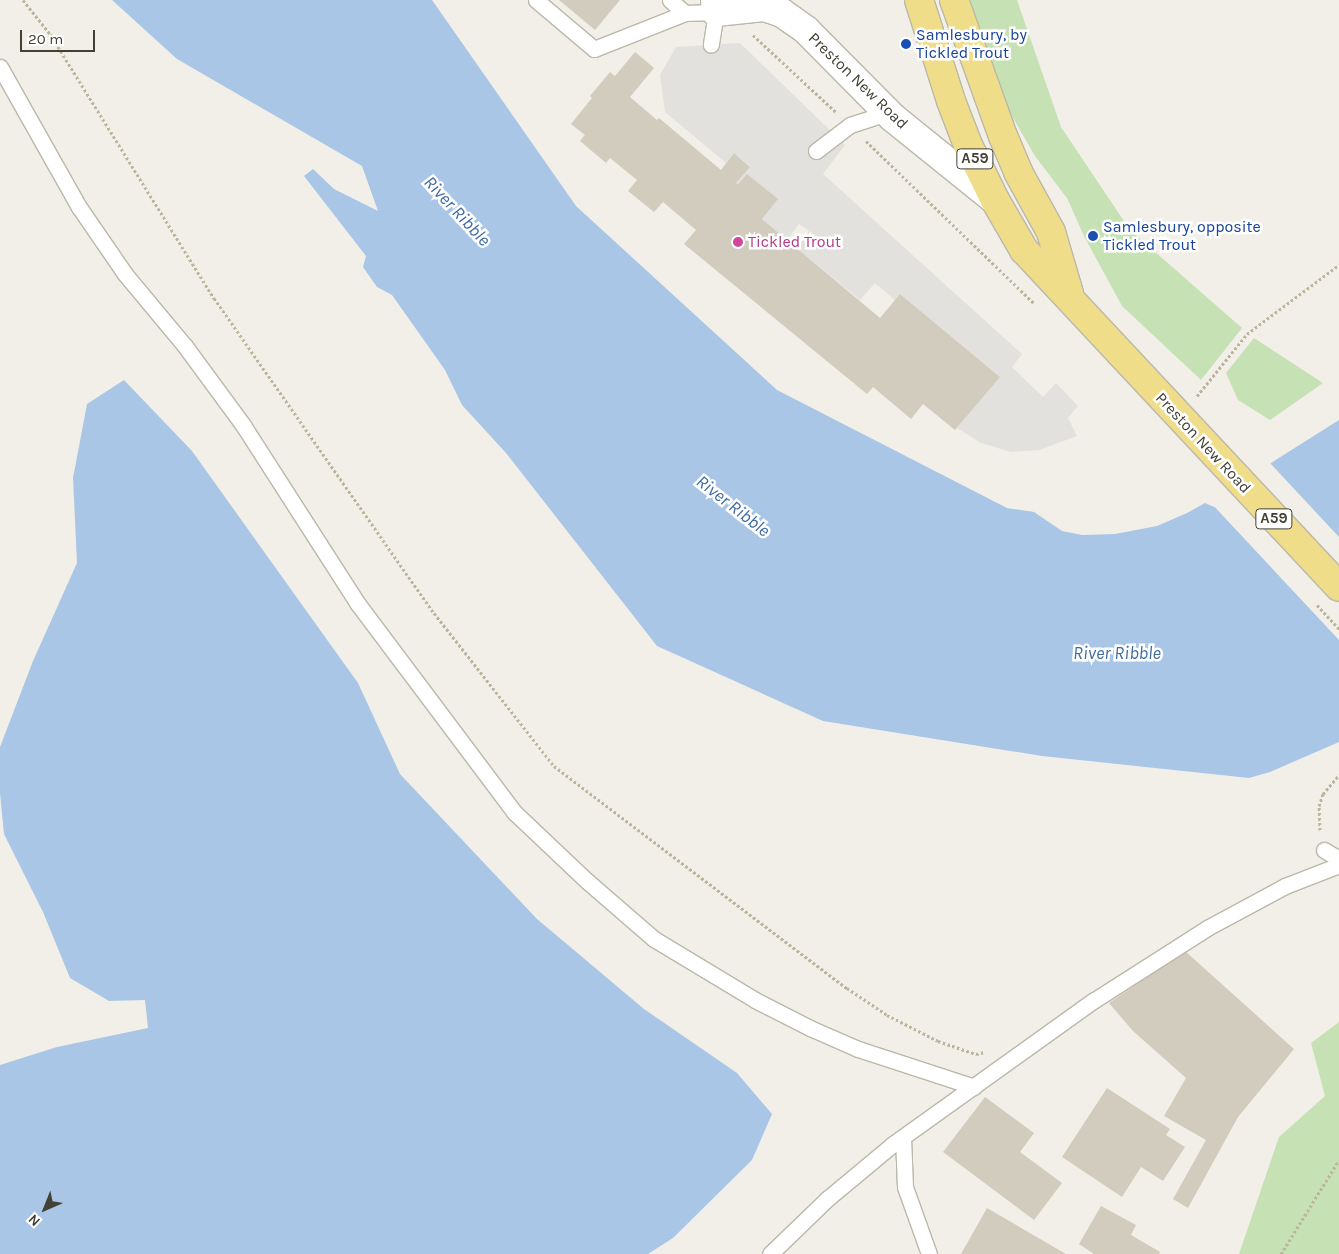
<!DOCTYPE html>
<style>
body{margin:0}
#map{position:relative;width:1339px;height:1254px;overflow:hidden;background:#f1efe7;font-family:Karla,sans-serif}
div>[style]{position:absolute}
[style*='--x']{left:calc(var(--x)*1px);top:calc(var(--y)*1px);width:calc(var(--w)*1px);rotate:calc(var(--a)*1deg)}
.green>*{inset:0;background:#c6e1b4}
.parking>*{inset:0;background:#e3e1de}
.water>*{inset:0;background:#aac6e7}
.pier>*{inset:0;background:#f1efe7}
.building>*{inset:0;background:#d1ccbd}
.path>*{height:3px;margin-top:-1.5px;transform-origin:0;background:repeating-linear-gradient(90deg,#bbb59d 0 2.5px,transparent 0 5px)}
.roads{filter:drop-shadow(1px 0 #bbb8aa) drop-shadow(-1px 0 #bbb8aa) drop-shadow(0 1px #bbb8aa) drop-shadow(0 -1px #bbb8aa)}
.service>*{height:15px;margin:-7.5px;padding:0 7.5px;transform-origin:7.5px;border-radius:7.5px;background:#fff}
.minor>*{height:28px;margin:-14px;padding:0 14px;transform-origin:14px;border-radius:14px;background:#fff}
.trunk>*{height:28px;margin:-14px;padding:0 14px;transform-origin:14px;border-radius:14px;background:#efdd8a}
.dots>*{width:14px;height:14px;translate:-50% -50%;box-sizing:border-box;border:2px solid #fff;border-radius:50%}
span{translate:-50% -50%;white-space:nowrap;text-align:center;line-height:1.15;-webkit-text-stroke:5px #fff;paint-order:stroke}
.shield-label span{padding:1px 4px;background:#fff;border:1px solid;border-radius:4px;-webkit-text-stroke-width:0}
.shield-label{font-size:15px;color:#434036;font-weight:700}
.transit-label{font-size:16px;color:#164399}
.left{translate:0 -50%;text-align:left}
.street-label{font-size:16px;color:#434036}
.hotel-label{font-size:16px;color:#b23c85}
.water-label{font-size:18px;color:#3d6aa2;font-style:italic}
.north{position:absolute;left:20px;top:1184px;width:50px;height:50px;-webkit-text-stroke:4px #fff;paint-order:stroke;rotate:224deg;font-size:14px;font-weight:700;line-height:20px;text-align:center;color:#434036}
.north::after{content:'';display:block;margin:auto;width:18px;height:22px;background:#434036;clip-path:polygon(50% 0,100% 100%,50% 72%,0 100%)}
.scale{position:absolute;left:20px;top:30px;width:75px;height:22px;box-sizing:border-box;border:2px solid #434036;border-top:0;padding-left:6px;font-size:15px;line-height:18px;white-space:nowrap;color:#434036;-webkit-text-stroke:4px #fff;paint-order:stroke}
</style>
<div id="map">
<div class="green">
<div style="clip-path:polygon(969px 0,1017px 0,1061px 127px,1130px 230px,1242px 328px,1201px 380px,1122px 306px,1084px 236px,1067px 198px,1035px 156px,1001px 97px)"></div>
<div style="clip-path:polygon(1254px 338px,1323px 383px,1270px 420px,1238px 400px,1226px 373px)"></div>
<div style="clip-path:polygon(1339px 1022px,1339px 1254px,1239px 1254px,1279px 1137px,1325px 1096px,1311px 1043px)"></div>
</div>
<div class="parking">
<div style="clip-path:polygon(740px 43px,845px 145px,823px 174px,1022px 354px,1012px 367px,1043px 397px,1056px 383px,1078px 406px,1068px 418px,1077px 436px,1039px 450px,1011px 452px,981px 443px,957px 428px,999px 376px,900px 294px,895px 300px,875px 283px,860px 300px,797px 248px,809px 231px,799px 224px,787px 240px,762px 219px,777px 199px,747px 174px,738px 184px,736px 183px,750px 166px,734px 153px,726px 163px,665px 112px,660px 75px,676px 47px)"></div>
</div>
<div class="water">
<div style="clip-path:polygon(112px 0,432px 0,576px 206px,777px 390px,1007px 508px,1034px 512px,1062px 531px,1082px 535px,1115px 534px,1157px 526px,1187px 513px,1205px 503px,1214px 507px,1274px 461px,1339px 420px,1339px 742px,1270px 772px,1249px 778px,1042px 756px,823px 721px,657px 646px,506px 453px,462px 405px,445px 370px,392px 295px,377px 287px,363px 267px,366px 256px,304px 176px,313px 169px,334px 189px,378px 211px,362px 166px,177px 59px)"></div>
<div style="clip-path:polygon(124px 380px,192px 451px,358px 683px,400px 774px,537px 919px,644px 1009px,737px 1073px,772px 1114px,752px 1160px,673px 1238px,648px 1254px,0 1254px,0 1065px,57px 1047px,148px 1028px,145px 1000px,109px 1001px,70px 978px,43px 912px,4px 834px,0 793px,0 747px,33px 661px,77px 563px,73px 478px,87px 404px)"></div>
</div>
<div class="pier">
<div style="clip-path:polygon(1269px 462px,1339px 537px,1339px 640px,1211px 503px,1213px 504px)"></div>
</div>
<div class="building">
<div style="clip-path:polygon(559px 0,620px 0,595px 30px)"></div>
<div style="clip-path:polygon(635px 52px,654px 68px,630px 97px,657px 120px,659px 118px,721px 170px,734px 153px,750px 167px,736px 183px,738px 184px,747px 174px,778px 199px,762px 219px,880px 318px,900px 294px,1000px 377px,955px 430px,923px 404px,911px 419px,873px 387px,867px 394px,684px 244px,696px 230px,663px 202px,654px 212px,628px 191px,637px 180px,610px 158px,606px 163px,580px 141px,585px 135px,571px 124px,592px 98px,590px 96px,610px 72px,615px 76px)"></div>
<div style="clip-path:polygon(1185px 951px,1294px 1049px,1238px 1117px,1188px 1208px,1173px 1199px,1206px 1140px,1164px 1116px,1186px 1078px,1133px 1031px,1109px 1003px)"></div>
<div style="clip-path:polygon(1107px 1088px,1170px 1129px,1166px 1135px,1185px 1147px,1163px 1181px,1141px 1167px,1122px 1197px,1062px 1157px)"></div>
<div style="clip-path:polygon(985px 1097px,1034px 1133px,1020px 1152px,1062px 1183px,1034px 1220px,943px 1152px)"></div>
<div style="clip-path:polygon(1101px 1206px,1136px 1225px,1131px 1235px,1160px 1252px,1159px 1254px,1094px 1254px,1079px 1244px)"></div>
<div style="clip-path:polygon(987px 1208px,1066px 1254px,961px 1254px)"></div>
</div>
<div class="path">
<div style="--x:23;--y:0;--w:43;--a:51.5"></div>
<div style="--x:50;--y:34;--w:311;--a:58.2"></div>
<div style="--x:214;--y:298;--w:384;--a:55.1"></div>
<div style="--x:434;--y:613;--w:194;--a:51.9"></div>
<div style="--x:554;--y:766;--w:368;--a:37.2"></div>
<div style="--x:847;--y:988;--w:48;--a:34"></div>
<div style="--x:887;--y:1015;--w:57;--a:27"></div>
<div style="--x:938;--y:1041;--w:40;--a:18.9"></div>
<div style="--x:976;--y:1054;--w:9;--a:-13"></div>
<div style="--x:753;--y:35;--w:113;--a:42.9"></div>
<div style="--x:866;--y:141;--w:233;--a:44"></div>
<div style="--x:1197;--y:396;--w:80;--a:-51.1"></div>
<div style="--x:1247;--y:334;--w:115;--a:-36.9"></div>
<div style="--x:1317;--y:605;--w:33;--a:47"></div>
<div style="--x:1320;--y:830;--w:24;--a:-92"></div>
<div style="--x:1319;--y:806;--w:13;--a:-72"></div>
<div style="--x:1323;--y:794;--w:25;--a:-50"></div>
<div style="--x:1281;--y:1254;--w:110;--a:-58.3"></div>
</div>
<div class="roads">
<div class="service">
<div style="--x:536;--y:0;--w:76;--a:40.2"></div>
<div style="--x:594;--y:49;--w:98;--a:-21.6"></div>
<div style="--x:685;--y:13;--w:31;--a:-2"></div>
<div style="--x:716;--y:12;--w:33;--a:99"></div>
<div style="--x:670;--y:0;--w:20;--a:41"></div>
<div style="--x:0;--y:67;--w:161;--a:60.6"></div>
<div style="--x:79;--y:207;--w:81;--a:55.5"></div>
<div style="--x:125;--y:274;--w:94;--a:50.2"></div>
<div style="--x:185;--y:346;--w:98;--a:53.7"></div>
<div style="--x:243;--y:425;--w:213;--a:57.3"></div>
<div style="--x:358;--y:604;--w:260;--a:53.1"></div>
<div style="--x:514;--y:812;--w:100;--a:43.4"></div>
<div style="--x:587;--y:881;--w:89;--a:40.9"></div>
<div style="--x:654;--y:939;--w:118;--a:31.1"></div>
<div style="--x:755;--y:1000;--w:62;--a:27"></div>
<div style="--x:810;--y:1028;--w:52;--a:23.6"></div>
<div style="--x:858;--y:1049;--w:122;--a:18.1"></div>
<div style="--x:816;--y:151;--w:43;--a:-37.4"></div>
<div style="--x:850;--y:125;--w:28;--a:-18"></div>
<div style="--x:877;--y:116;--w:15;--a:4"></div>
<div style="--x:1324;--y:850;--w:17;--a:31"></div>
<div style="--x:903;--y:1137;--w:50;--a:87.7"></div>
<div style="--x:905;--y:1187;--w:71;--a:70.3"></div>
<div style="--x:770;--y:1254;--w:79;--a:-44"></div>
<div style="--x:827;--y:1199;--w:86;--a:-39.8"></div>
<div style="--x:893;--y:1144;--w:246;--a:-35.6"></div>
<div style="--x:1093;--y:1001;--w:135;--a:-32.6"></div>
<div style="--x:1207;--y:928;--w:89;--a:-28.3"></div>
<div style="--x:1285;--y:886;--w:58;--a:-21.3"></div>
</div>
<div class="minor">
<div style="--x:715;--y:0;--w:12;--a:85"></div>
<div style="--x:716;--y:12;--w:48;--a:-5.9"></div>
<div style="--x:764;--y:7;--w:19;--a:18"></div>
<div style="--x:782;--y:13;--w:29;--a:35"></div>
<div style="--x:806;--y:30;--w:122;--a:45.3"></div>
<div style="--x:892;--y:117;--w:132;--a:38.9"></div>
</div>
<div class="trunk">
<div style="--x:919;--y:0;--w:106;--a:72.4"></div>
<div style="--x:951;--y:101;--w:47;--a:68.9"></div>
<div style="--x:968;--y:145;--w:61;--a:63.9"></div>
<div style="--x:995;--y:200;--w:58;--a:59.9"></div>
<div style="--x:1024;--y:250;--w:461;--a:46.9"></div>
<div style="--x:954;--y:0;--w:145;--a:70.2"></div>
<div style="--x:1003;--y:136;--w:39;--a:67"></div>
<div style="--x:1018;--y:172;--w:68;--a:61.2"></div>
<div style="--x:1051;--y:232;--w:64;--a:73.6"></div>
</div>
</div>
<div class="dots">
<div style="left:906px;top:44px;background:#1a4fb4"></div>
<div style="left:1093px;top:236px;background:#1a4fb4"></div>
<div style="left:738px;top:242px;background:#d1479c"></div>
</div>
<div class="shield-label">
<span style="left:975px;top:159px">A59</span>
<span style="left:1274px;top:519px">A59</span>
</div>
<div class="transit-label">
<span class="left" style="left:916px;top:44px">Samlesbury, by<br>Tickled Trout</span>
<span class="left" style="left:1103px;top:236px">Samlesbury, opposite<br>Tickled Trout</span>
</div>
<div class="street-label">
<span style="left:858px;top:81px;rotate:44deg">Preston New Road</span>
<span style="left:1203px;top:443px;rotate:47deg">Preston New Road</span>
</div>
<div class="hotel-label">
<span class="left" style="left:748px;top:242px">Tickled Trout</span>
</div>
<div class="water-label">
<span style="left:457px;top:211px;rotate:47deg">River Ribble</span>
<span style="left:733px;top:506px;rotate:38deg">River Ribble</span>
<span style="left:1117px;top:653px">River Ribble</span>
</div>
<div class="north">N</div>
<div class="scale">20 m</div>
</div>
